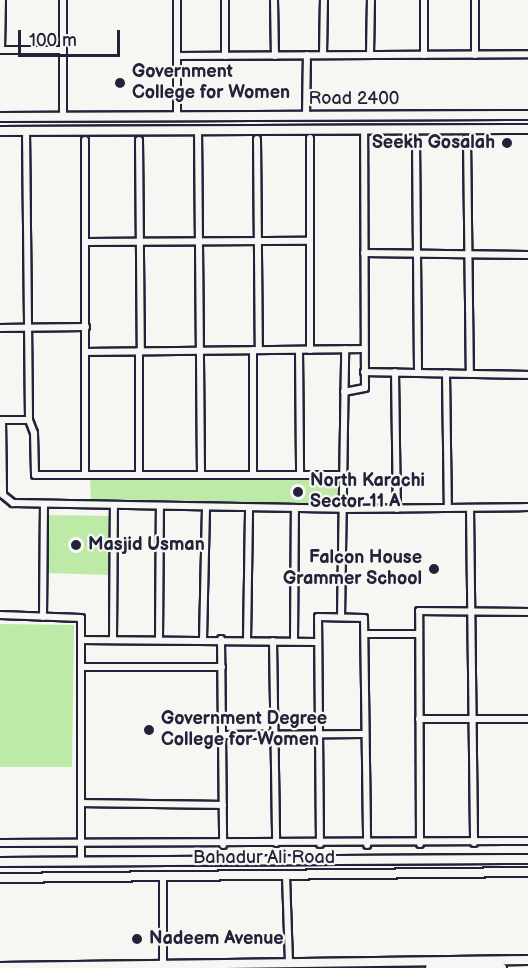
<!DOCTYPE html>
<style>
body{margin:0}
#map{position:relative;width:528px;height:968px;overflow:hidden;background:#f6f6f2;font-family:"Balsamiq Sans",sans-serif}
div>[style]{position:absolute}
[style*='--x']{left:calc(var(--x)*1px);top:calc(var(--y)*1px);width:calc(var(--w)*1px);rotate:calc(var(--a)*1deg)}
.green>*{inset:0;background:#beeaa7}
.roads{filter:drop-shadow(2px 0 #22223b) drop-shadow(-2px 0 #22223b) drop-shadow(0 2px #22223b) drop-shadow(0 -2px #22223b)}
.minor>*{height:6px;margin:-3px;padding:0 3px;transform-origin:3px;border-radius:3px;background:#f6f6f2}
.tertiary>*{height:8px;margin:-4px;padding:0 4px;transform-origin:4px;border-radius:4px;background:#f6f6f2}
.secondary>*{height:8px;margin:-4px;padding:0 4px;transform-origin:4px;border-radius:4px;background:#f6f6f2}
.dots>*{width:16px;height:16px;translate:-50% -50%;box-sizing:border-box;border:3px solid #f6f6f2;border-radius:50%}
span{translate:-50% -50%;white-space:nowrap;text-align:center;line-height:1.15;-webkit-text-stroke:4.5px #f6f6f2;paint-order:stroke}
.poi-label{font-size:18px;color:#22223b;font-weight:700}
.left{translate:0 -50%;text-align:left}
.right{translate:-100% -50%;text-align:right}
.street-label{font-size:18px;color:#22223b}
.scale{position:absolute;left:18px;top:30px;width:102px;height:27px;box-sizing:border-box;border:3px solid #22223b;border-top:0;padding-left:8px;font-size:18px;line-height:21px;white-space:nowrap;color:#22223b;-webkit-text-stroke:4px #f6f6f2;paint-order:stroke}
</style>
<div id="map">
<div class="green">
<div style="clip-path:polygon(90px 479px,339px 479px,338px 504px,91px 499px)"></div>
<div style="clip-path:polygon(48px 515px,111px 516px,112px 575px,47px 573px)"></div>
<div style="clip-path:polygon(0 624px,74px 625px,72px 767px,0 767px)"></div>
</div>
<div class="roads">
<div class="minor">
<div style="--x:63;--y:0;--w:117;--a:90"></div>
<div style="--x:225;--y:0;--w:56;--a:90"></div>
<div style="--x:274;--y:0;--w:56;--a:89"></div>
<div style="--x:475;--y:0;--w:55;--a:90"></div>
<div style="--x:0;--y:50;--w:63;--a:0"></div>
<div style="--x:1;--y:50;--w:50;--a:-88.9"></div>
<div style="--x:323;--y:55;--w:55;--a:-89"></div>
<div style="--x:370;--y:55;--w:55;--a:-89"></div>
<div style="--x:424;--y:55;--w:55;--a:-90"></div>
<div style="--x:177;--y:56;--w:351;--a:-0.3"></div>
<div style="--x:177;--y:116;--w:116;--a:-90"></div>
<div style="--x:306;--y:116;--w:61;--a:-89.1"></div>
<div style="--x:198;--y:130;--w:344;--a:89.5"></div>
<div style="--x:26;--y:131;--w:289;--a:89.4"></div>
<div style="--x:29;--y:420;--w:14;--a:69"></div>
<div style="--x:34;--y:433;--w:42;--a:88.6"></div>
<div style="--x:35;--y:475;--w:308;--a:0"></div>
<div style="--x:257;--y:139;--w:211;--a:89.5"></div>
<div style="--x:467;--y:139;--w:235;--a:89.3"></div>
<div style="--x:139;--y:140;--w:211;--a:89.5"></div>
<div style="--x:416;--y:140;--w:233;--a:89.5"></div>
<div style="--x:86;--y:242;--w:224;--a:-0.3"></div>
<div style="--x:364;--y:253;--w:164;--a:0.7"></div>
<div style="--x:0;--y:328;--w:86;--a:-0.7"></div>
<div style="--x:253;--y:350;--w:124;--a:90"></div>
<div style="--x:299;--y:350;--w:125;--a:89.5"></div>
<div style="--x:310;--y:350;--w:212;--a:-90"></div>
<div style="--x:139;--y:351;--w:124;--a:90"></div>
<div style="--x:86;--y:352;--w:278;--a:-0.6"></div>
<div style="--x:364;--y:372;--w:164;--a:1"></div>
<div style="--x:395;--y:372;--w:137;--a:89.2"></div>
<div style="--x:446;--y:373;--w:135;--a:89.2"></div>
<div style="--x:344;--y:392;--w:21;--a:-11"></div>
<div style="--x:365;--y:388;--w:259;--a:-90.2"></div>
<div style="--x:0;--y:420;--w:29;--a:0"></div>
<div style="--x:2;--y:420;--w:75;--a:89.2"></div>
<div style="--x:3;--y:495;--w:13;--a:39"></div>
<div style="--x:13;--y:503;--w:330;--a:1"></div>
<div style="--x:343;--y:509;--w:185;--a:-0.6"></div>
<div style="--x:85;--y:475;--w:335;--a:-90"></div>
<div style="--x:470;--y:508;--w:335;--a:89.3"></div>
<div style="--x:0;--y:615;--w:81;--a:2.1"></div>
<div style="--x:81;--y:618;--w:243;--a:90"></div>
<div style="--x:43;--y:617;--w:112;--a:-89.5"></div>
<div style="--x:341;--y:617;--w:268;--a:-89.1"></div>
<div style="--x:365;--y:634;--w:54;--a:0"></div>
<div style="--x:113;--y:639;--w:133;--a:-89.6"></div>
<div style="--x:159;--y:639;--w:132;--a:-89.6"></div>
<div style="--x:221;--y:639;--w:206;--a:89.4"></div>
<div style="--x:81;--y:640;--w:236;--a:0.5"></div>
<div style="--x:203;--y:640;--w:133;--a:-88.7"></div>
<div style="--x:247;--y:640;--w:132;--a:-89.1"></div>
<div style="--x:273;--y:641;--w:202;--a:89.1"></div>
<div style="--x:294;--y:641;--w:132;--a:-89.6"></div>
<div style="--x:81;--y:667;--w:141;--a:0"></div>
<div style="--x:419;--y:719;--w:109;--a:0"></div>
<div style="--x:223;--y:735;--w:142;--a:-0.4"></div>
<div style="--x:81;--y:803;--w:142;--a:0.8"></div>
<div style="--x:0;--y:843;--w:528;--a:-0.22"></div>
<div style="--x:320;--y:844;--w:227;--a:-90.5"></div>
<div style="--x:318;--y:617;--w:46;--a:1.2"></div>
<div style="--x:364;--y:618;--w:227;--a:89.2"></div>
<div style="--x:420;--y:844;--w:233;--a:-90.2"></div>
<div style="--x:419;--y:611;--w:109;--a:0.5"></div>
<div style="--x:163;--y:875;--w:92;--a:90"></div>
<div style="--x:286;--y:876;--w:88;--a:88"></div>
</div>
<div class="tertiary">
<div style="--x:0;--y:967;--w:528;--a:-0.76"></div>
<div style="--x:430;--y:968;--w:72;--a:0"></div>
</div>
<div class="secondary">
<div style="--x:0;--y:117;--w:528;--a:-0.22"></div>
<div style="--x:0;--y:131;--w:528;--a:-0.22"></div>
<div style="--x:0;--y:862;--w:528;--a:-0.33"></div>
<div style="--x:0;--y:878;--w:528;--a:-0.65"></div>
</div>
</div>
<div class="dots">
<div style="left:120px;top:83px;background:#22223b"></div>
<div style="left:507px;top:143px;background:#22223b"></div>
<div style="left:298px;top:492px;background:#22223b"></div>
<div style="left:76px;top:545px;background:#22223b"></div>
<div style="left:434px;top:569px;background:#22223b"></div>
<div style="left:149px;top:730px;background:#22223b"></div>
<div style="left:137px;top:939px;background:#22223b"></div>
</div>
<div class="poi-label">
<span class="left" style="left:132px;top:83px">Government<br>College for Women</span>
<span class="right" style="left:495px;top:143px">Seekh Gosalah</span>
<span class="left" style="left:310px;top:492px">North Karachi<br>Sector 11 A</span>
<span class="left" style="left:88px;top:545px">Masjid Usman</span>
<span class="right" style="left:422px;top:569px">Falcon House<br>Grammer School</span>
<span class="left" style="left:161px;top:730px">Government Degree<br>College for Women</span>
<span class="left" style="left:149px;top:939px">Nadeem Avenue</span>
</div>
<div class="street-label">
<span style="left:354px;top:99px">Road 2400</span>
<span style="left:264px;top:858px">Bahadur Ali Road</span>
</div>
<div class="scale">100 m</div>
</div>
